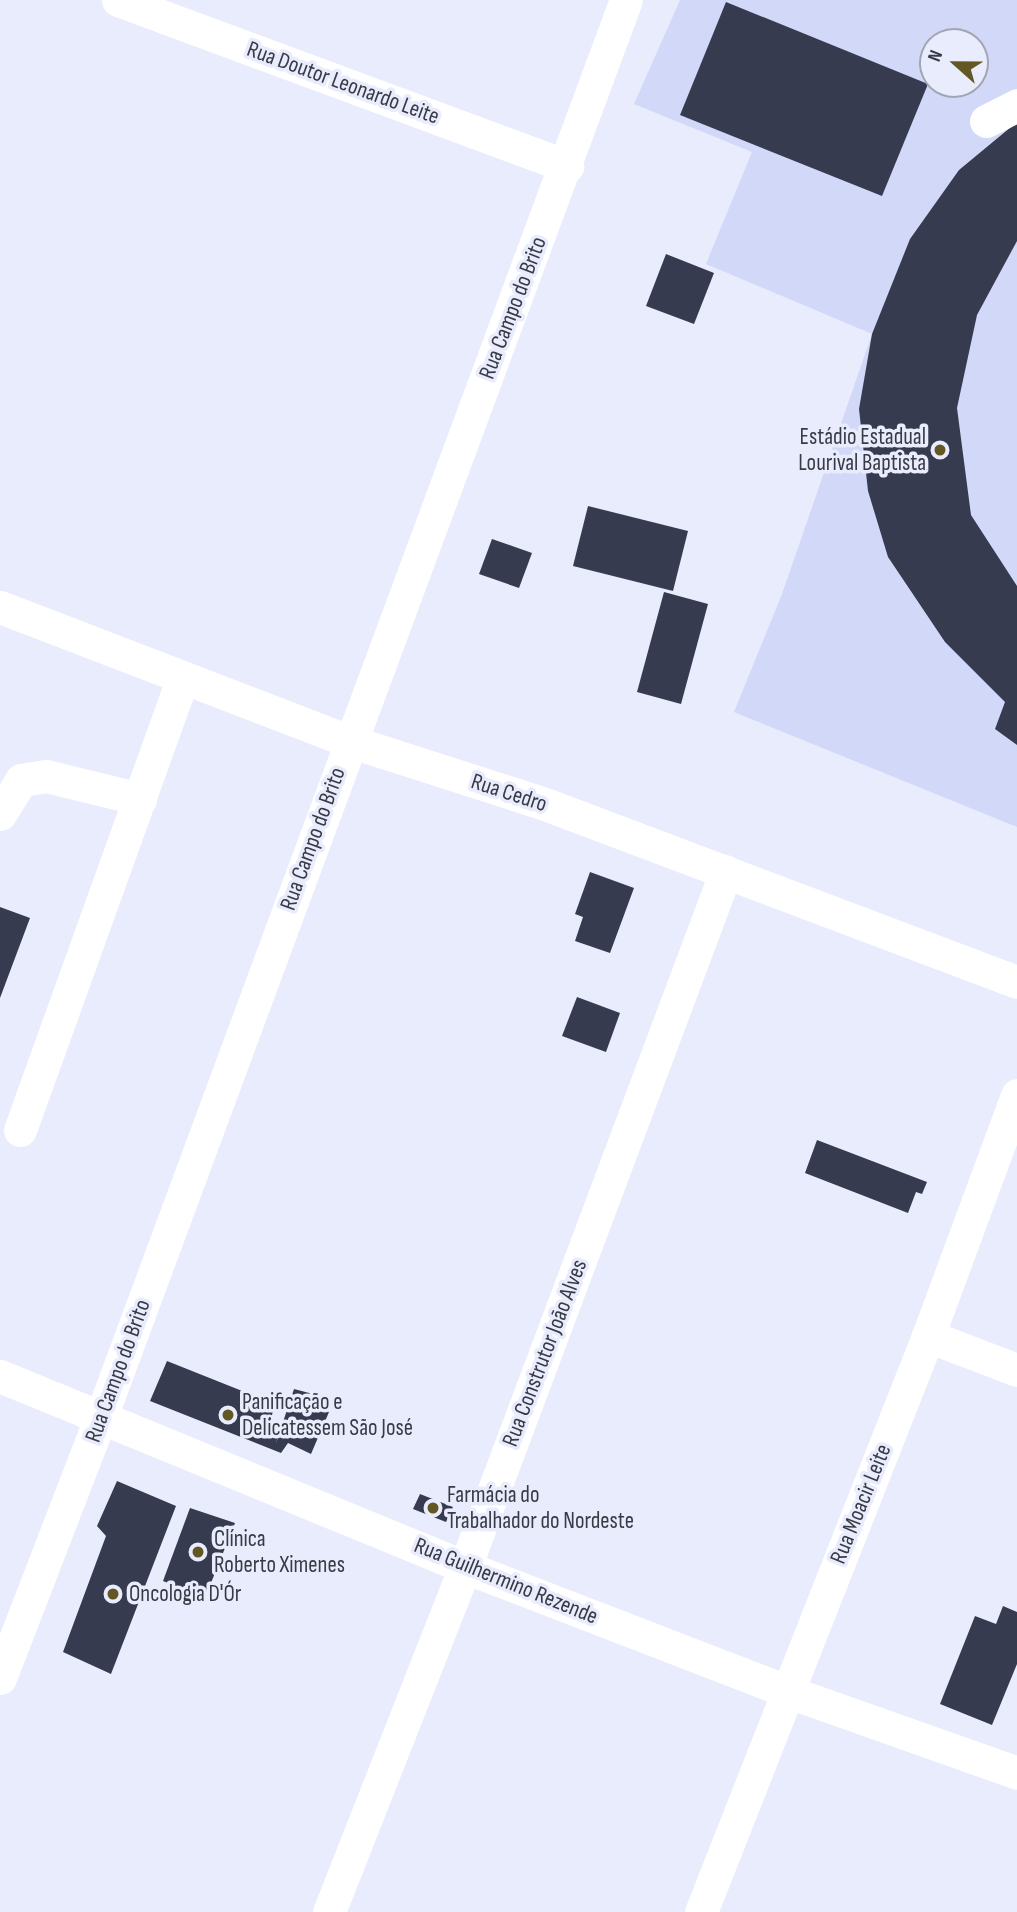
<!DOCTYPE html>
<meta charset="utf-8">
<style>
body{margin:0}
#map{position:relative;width:1017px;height:1912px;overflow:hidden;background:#e9ecfc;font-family:"Sofia Sans Condensed",sans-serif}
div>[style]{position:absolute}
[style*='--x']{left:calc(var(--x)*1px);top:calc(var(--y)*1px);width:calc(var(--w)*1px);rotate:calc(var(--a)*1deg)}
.green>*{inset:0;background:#d2d8f8}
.building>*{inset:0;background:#373b50}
.minor>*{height:33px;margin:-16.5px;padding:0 16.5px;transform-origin:16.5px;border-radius:16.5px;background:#fff}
.dots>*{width:19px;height:19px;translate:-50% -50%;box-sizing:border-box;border:4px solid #e9ecfc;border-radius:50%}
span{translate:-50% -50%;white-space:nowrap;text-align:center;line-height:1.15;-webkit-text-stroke:7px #e9ecfc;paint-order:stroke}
.street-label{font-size:23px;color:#383a45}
.poi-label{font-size:23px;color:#383a45}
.right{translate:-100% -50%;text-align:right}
.left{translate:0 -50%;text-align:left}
.north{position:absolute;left:919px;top:28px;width:70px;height:70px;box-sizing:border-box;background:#e9ecfc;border:2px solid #a2a5b3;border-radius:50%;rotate:291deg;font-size:19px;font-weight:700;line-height:28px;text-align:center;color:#383a45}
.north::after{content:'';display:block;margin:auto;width:24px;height:32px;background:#635824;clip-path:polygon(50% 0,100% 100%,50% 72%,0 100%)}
</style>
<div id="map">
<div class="green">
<div style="clip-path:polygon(evenodd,680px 0,1017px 0,1017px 827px,734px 712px,782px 594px,872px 334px,706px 264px,752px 152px,634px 104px,680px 0,933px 42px,975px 42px,975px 84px,933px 84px,933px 42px)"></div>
</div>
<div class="building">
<div style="clip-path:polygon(726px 2px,928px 84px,882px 196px,680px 115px)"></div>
<div style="clip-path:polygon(1017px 122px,1017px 241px,977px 315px,957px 408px,971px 515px,1017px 586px,1017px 745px,995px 729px,1005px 702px,945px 642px,888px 557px,868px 491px,859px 409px,872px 334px,910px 239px,959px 170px)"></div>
<div style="clip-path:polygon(666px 254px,714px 273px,694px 324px,646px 306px)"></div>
<div style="clip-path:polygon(588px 506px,688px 531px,673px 591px,573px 566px)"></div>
<div style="clip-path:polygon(492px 539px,532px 553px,519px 588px,479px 574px)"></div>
<div style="clip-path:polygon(664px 592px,708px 604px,681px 704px,637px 692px)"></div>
<div style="clip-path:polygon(590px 872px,634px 888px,610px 953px,575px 941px,583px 917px,575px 914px)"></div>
<div style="clip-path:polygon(0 907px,30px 918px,0 998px)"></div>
<div style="clip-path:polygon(577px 997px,620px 1013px,606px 1052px,562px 1036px)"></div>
<div style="clip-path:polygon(817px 1140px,927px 1182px,922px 1194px,916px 1192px,908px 1213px,805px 1173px)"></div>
<div style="clip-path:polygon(167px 1361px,275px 1404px,269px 1426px,280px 1428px,276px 1443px,294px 1389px,313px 1394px,312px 1407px,329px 1412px,311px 1454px,288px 1443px,281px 1453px,150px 1401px)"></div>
<div style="clip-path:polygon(117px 1481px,176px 1506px,111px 1674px,63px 1652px,106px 1536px,97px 1526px)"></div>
<div style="clip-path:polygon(420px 1494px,453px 1507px,446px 1522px,413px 1509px)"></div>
<div style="clip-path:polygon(190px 1508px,235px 1523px,205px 1598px,163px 1581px)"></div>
<div style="clip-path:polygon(1003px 1606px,1017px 1612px,1017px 1664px,992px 1725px,940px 1704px,975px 1616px,996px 1624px)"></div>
</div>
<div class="minor">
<div style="--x:118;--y:0;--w:479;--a:20.3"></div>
<div style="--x:986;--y:121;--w:35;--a:-27"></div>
<div style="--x:0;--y:607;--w:374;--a:21"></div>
<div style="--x:349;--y:741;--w:206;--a:17.8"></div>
<div style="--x:545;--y:804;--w:504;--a:20.66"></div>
<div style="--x:0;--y:814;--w:40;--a:-58"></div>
<div style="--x:21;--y:780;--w:25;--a:-9"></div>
<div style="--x:46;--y:776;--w:97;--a:13.7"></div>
<div style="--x:20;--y:1130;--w:480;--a:-70.2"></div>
<div style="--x:928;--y:1336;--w:95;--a:20.9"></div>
<div style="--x:0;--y:1376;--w:503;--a:22.33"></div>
<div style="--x:465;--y:1567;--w:344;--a:21.1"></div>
<div style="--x:786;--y:1691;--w:245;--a:19.5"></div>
<div style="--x:0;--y:1678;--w:283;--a:-68.9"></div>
<div style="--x:102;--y:1414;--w:1508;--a:-69.67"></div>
<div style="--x:329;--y:1912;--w:371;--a:-68.5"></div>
<div style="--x:465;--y:1567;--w:743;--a:-69.44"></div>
<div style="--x:701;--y:1912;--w:619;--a:-68.49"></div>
<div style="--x:928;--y:1336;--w:257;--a:-69.7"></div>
</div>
<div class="dots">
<div style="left:940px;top:450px;background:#635824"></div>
<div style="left:228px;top:1415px;background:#635824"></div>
<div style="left:433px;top:1508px;background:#635824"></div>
<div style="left:198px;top:1552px;background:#635824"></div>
<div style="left:113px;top:1594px;background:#635824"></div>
</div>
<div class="street-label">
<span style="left:343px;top:83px;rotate:20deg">Rua Doutor Leonardo Leite</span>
<span style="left:513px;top:308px;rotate:-69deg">Rua Campo do Brito</span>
<span style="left:509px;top:793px;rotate:18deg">Rua Cedro</span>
<span style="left:313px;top:839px;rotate:-70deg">Rua Campo do Brito</span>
<span style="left:545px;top:1353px;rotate:-69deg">Rua Construtor João Alves</span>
<span style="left:118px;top:1371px;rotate:-70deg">Rua Campo do Brito</span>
<span style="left:861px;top:1504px;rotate:-68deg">Rua Moacir Leite</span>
<span style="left:506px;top:1581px;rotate:22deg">Rua Guilhermino Rezende</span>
</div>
<div class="poi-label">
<span class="right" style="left:926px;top:450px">Estádio Estadual<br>Lourival Baptista</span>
<span class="left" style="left:242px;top:1415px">Panificação e<br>Delicatessem São José</span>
<span class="left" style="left:447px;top:1508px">Farmácia do<br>Trabalhador do Nordeste</span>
<span class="left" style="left:214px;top:1552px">Clínica<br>Roberto Ximenes</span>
<span class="left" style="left:129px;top:1594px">Oncologia D'Ór</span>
</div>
<div class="north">N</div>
</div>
